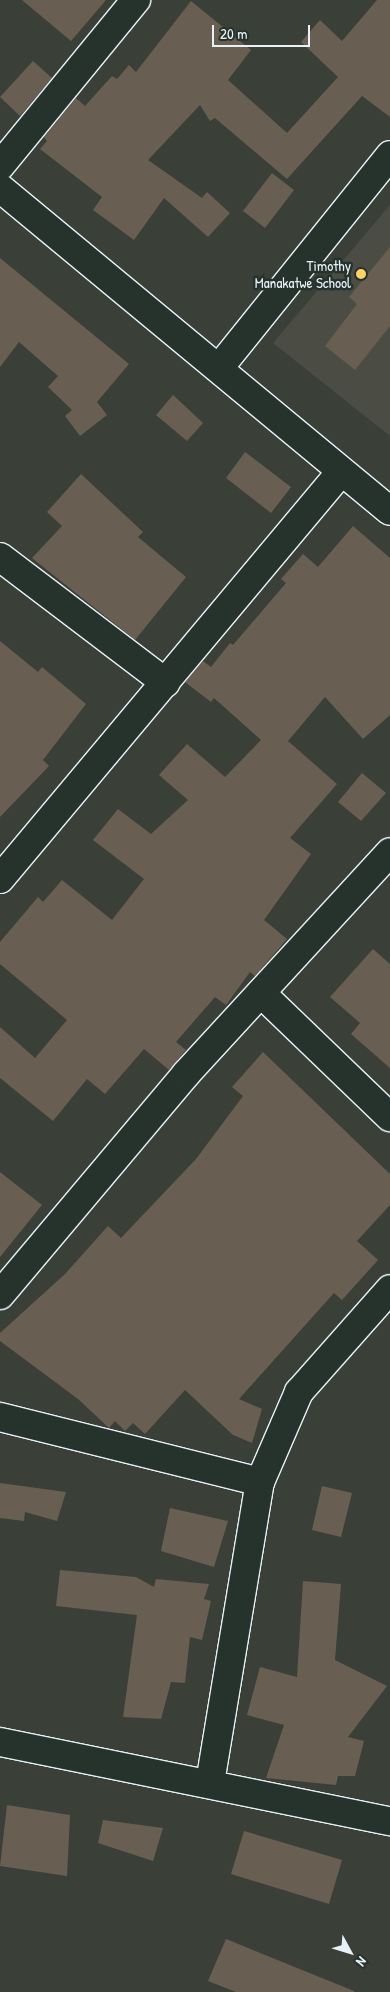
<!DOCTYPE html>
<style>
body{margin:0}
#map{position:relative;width:390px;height:1992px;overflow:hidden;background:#3a4038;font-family:"Patrick Hand",sans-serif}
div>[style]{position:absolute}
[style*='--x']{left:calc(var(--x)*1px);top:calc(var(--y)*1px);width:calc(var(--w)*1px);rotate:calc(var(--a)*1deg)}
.built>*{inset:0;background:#4b4c44}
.building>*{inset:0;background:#685e52}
.roads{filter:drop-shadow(1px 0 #e8f1f8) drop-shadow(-1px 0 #e8f1f8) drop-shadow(0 1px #e8f1f8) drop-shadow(0 -1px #e8f1f8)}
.street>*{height:28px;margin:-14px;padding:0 14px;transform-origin:14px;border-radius:14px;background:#26332d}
.dots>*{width:14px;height:14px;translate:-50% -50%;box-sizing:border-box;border:2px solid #26332d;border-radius:50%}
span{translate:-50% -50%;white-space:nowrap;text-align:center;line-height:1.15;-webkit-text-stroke:5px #26332d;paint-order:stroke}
.poi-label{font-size:15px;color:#e8f1f8}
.right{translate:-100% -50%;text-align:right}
.north{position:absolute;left:325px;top:1927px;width:50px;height:50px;-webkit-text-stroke:4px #26332d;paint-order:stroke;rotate:129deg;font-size:14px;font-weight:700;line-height:20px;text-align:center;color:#e8f1f8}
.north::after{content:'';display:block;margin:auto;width:18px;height:22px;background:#e8f1f8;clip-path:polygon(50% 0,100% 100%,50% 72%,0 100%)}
.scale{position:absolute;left:212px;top:25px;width:98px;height:22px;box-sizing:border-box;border:2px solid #e8f1f8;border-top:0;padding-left:6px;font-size:15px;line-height:18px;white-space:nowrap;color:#e8f1f8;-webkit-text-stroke:4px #26332d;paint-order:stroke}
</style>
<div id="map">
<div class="built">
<div style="clip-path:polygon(390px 205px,390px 436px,273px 343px)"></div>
</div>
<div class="building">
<div style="clip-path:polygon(22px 0,106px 0,71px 41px)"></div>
<div style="clip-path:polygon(377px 0,390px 0,390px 117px,362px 96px,287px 179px,215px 118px,210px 121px,200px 105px,148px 160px,202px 198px,207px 192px,230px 213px,208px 237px,164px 198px,134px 240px,93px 210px,102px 197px,40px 149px,47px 141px,44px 137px,76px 98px,85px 106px,112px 76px,117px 79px,129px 65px,136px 72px,191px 1px,251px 50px,228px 80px,287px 133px,338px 77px,301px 42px,320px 20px,342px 41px)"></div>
<div style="clip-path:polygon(33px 61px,52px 78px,20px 116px,0 97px)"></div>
<div style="clip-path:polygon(272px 173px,294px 190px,265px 228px,243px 211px)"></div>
<div style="clip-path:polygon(390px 247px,390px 326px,355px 370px,325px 346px,357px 304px,349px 297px)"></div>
<div style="clip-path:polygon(0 258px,129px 364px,97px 402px,107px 415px,80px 436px,65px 416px,72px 410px,48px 387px,58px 376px,19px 342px,0 367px)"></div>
<div style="clip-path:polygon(173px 395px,203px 423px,187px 441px,156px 415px)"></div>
<div style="clip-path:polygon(245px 452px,291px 487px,271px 513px,226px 478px)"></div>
<div style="clip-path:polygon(81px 474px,143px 532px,138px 537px,186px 577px,135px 640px,32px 558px,62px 526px,47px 512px)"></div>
<div style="clip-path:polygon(353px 526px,390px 558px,390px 715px,363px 739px,325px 697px,288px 741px,337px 784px,290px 838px,311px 854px,264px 920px,287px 939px,255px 976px,250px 972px,226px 1005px,215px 997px,176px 1042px,186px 1050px,169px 1070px,144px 1049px,105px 1094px,87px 1079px,53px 1121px,0 1078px,0 1027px,35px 1058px,67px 1020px,0 964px,0 942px,38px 897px,43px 902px,62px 880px,112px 920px,144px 879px,93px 840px,118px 809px,151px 834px,188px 800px,159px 775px,187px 744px,225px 777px,261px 740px,214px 698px,211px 702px,185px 682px,203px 661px,211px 667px,230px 643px,233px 645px,286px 583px,281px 579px,303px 554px,318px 567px)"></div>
<div style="clip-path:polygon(0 641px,38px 672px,42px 667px,86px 704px,43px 760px,49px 766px,0 817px)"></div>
<div style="clip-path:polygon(362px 773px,386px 793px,361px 821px,338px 802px)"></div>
<div style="clip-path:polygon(373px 949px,390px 964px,390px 1068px,351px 1034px,360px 1023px,330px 997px)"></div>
<div style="clip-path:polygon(263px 1052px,390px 1174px,390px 1205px,357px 1241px,378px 1260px,342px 1300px,334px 1293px,239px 1399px,262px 1409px,252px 1443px,233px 1435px,185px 1390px,145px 1434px,133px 1423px,125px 1431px,115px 1421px,109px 1428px,78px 1399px,0 1341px,0 1333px,65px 1274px,108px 1226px,121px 1238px,196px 1159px,243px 1096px,232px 1087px)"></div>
<div style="clip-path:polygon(0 1172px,42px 1205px,0 1257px)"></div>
<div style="clip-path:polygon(0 1483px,66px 1492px,57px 1521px,25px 1512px,24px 1521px,0 1518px)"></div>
<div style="clip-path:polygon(322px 1486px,352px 1493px,341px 1537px,312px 1530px)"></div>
<div style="clip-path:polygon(170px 1508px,228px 1521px,214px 1567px,161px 1551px)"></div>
<div style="clip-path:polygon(60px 1570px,136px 1577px,154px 1587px,156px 1579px,209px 1584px,204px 1599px,211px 1601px,202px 1640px,190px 1637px,185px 1683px,171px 1682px,161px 1719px,123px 1717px,137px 1615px,56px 1606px)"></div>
<div style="clip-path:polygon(303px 1581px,341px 1584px,335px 1660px,387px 1686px,348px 1737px,364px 1741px,355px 1776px,338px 1776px,336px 1785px,266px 1778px,284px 1725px,247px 1715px,260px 1667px,297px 1677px)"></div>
<div style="clip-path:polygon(7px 1805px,70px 1815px,67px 1876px,0 1866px)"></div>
<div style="clip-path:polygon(103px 1820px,163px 1828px,153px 1861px,98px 1843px)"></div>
<div style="clip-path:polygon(244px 1831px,342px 1860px,329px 1904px,231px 1874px)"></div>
<div style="clip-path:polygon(226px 1939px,354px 1991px,354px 1992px,236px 1992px,208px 1981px)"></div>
</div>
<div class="roads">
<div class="street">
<div style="--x:0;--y:166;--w:215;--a:-50.7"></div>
<div style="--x:0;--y:188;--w:506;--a:39.63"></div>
<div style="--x:219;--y:368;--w:273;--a:-51.2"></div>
<div style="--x:0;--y:557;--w:208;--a:37.2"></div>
<div style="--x:0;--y:879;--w:530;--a:-50.06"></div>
<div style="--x:261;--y:993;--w:179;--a:43.9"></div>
<div style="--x:0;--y:1295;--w:289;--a:-49.9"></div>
<div style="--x:186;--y:1074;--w:301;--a:-47.4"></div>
<div style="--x:0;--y:1417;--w:268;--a:14"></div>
<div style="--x:0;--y:1742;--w:398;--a:11.5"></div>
<div style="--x:210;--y:1783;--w:305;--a:-80.6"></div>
<div style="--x:260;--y:1482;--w:98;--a:-66.6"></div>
<div style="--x:299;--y:1392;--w:137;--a:-48.5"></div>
</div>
</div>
<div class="dots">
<div style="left:361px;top:274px;background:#ffd166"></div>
</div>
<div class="poi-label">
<span class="right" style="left:351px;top:274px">Timothy<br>Manakatwe School</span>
</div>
<div class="north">N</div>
<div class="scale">20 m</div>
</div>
